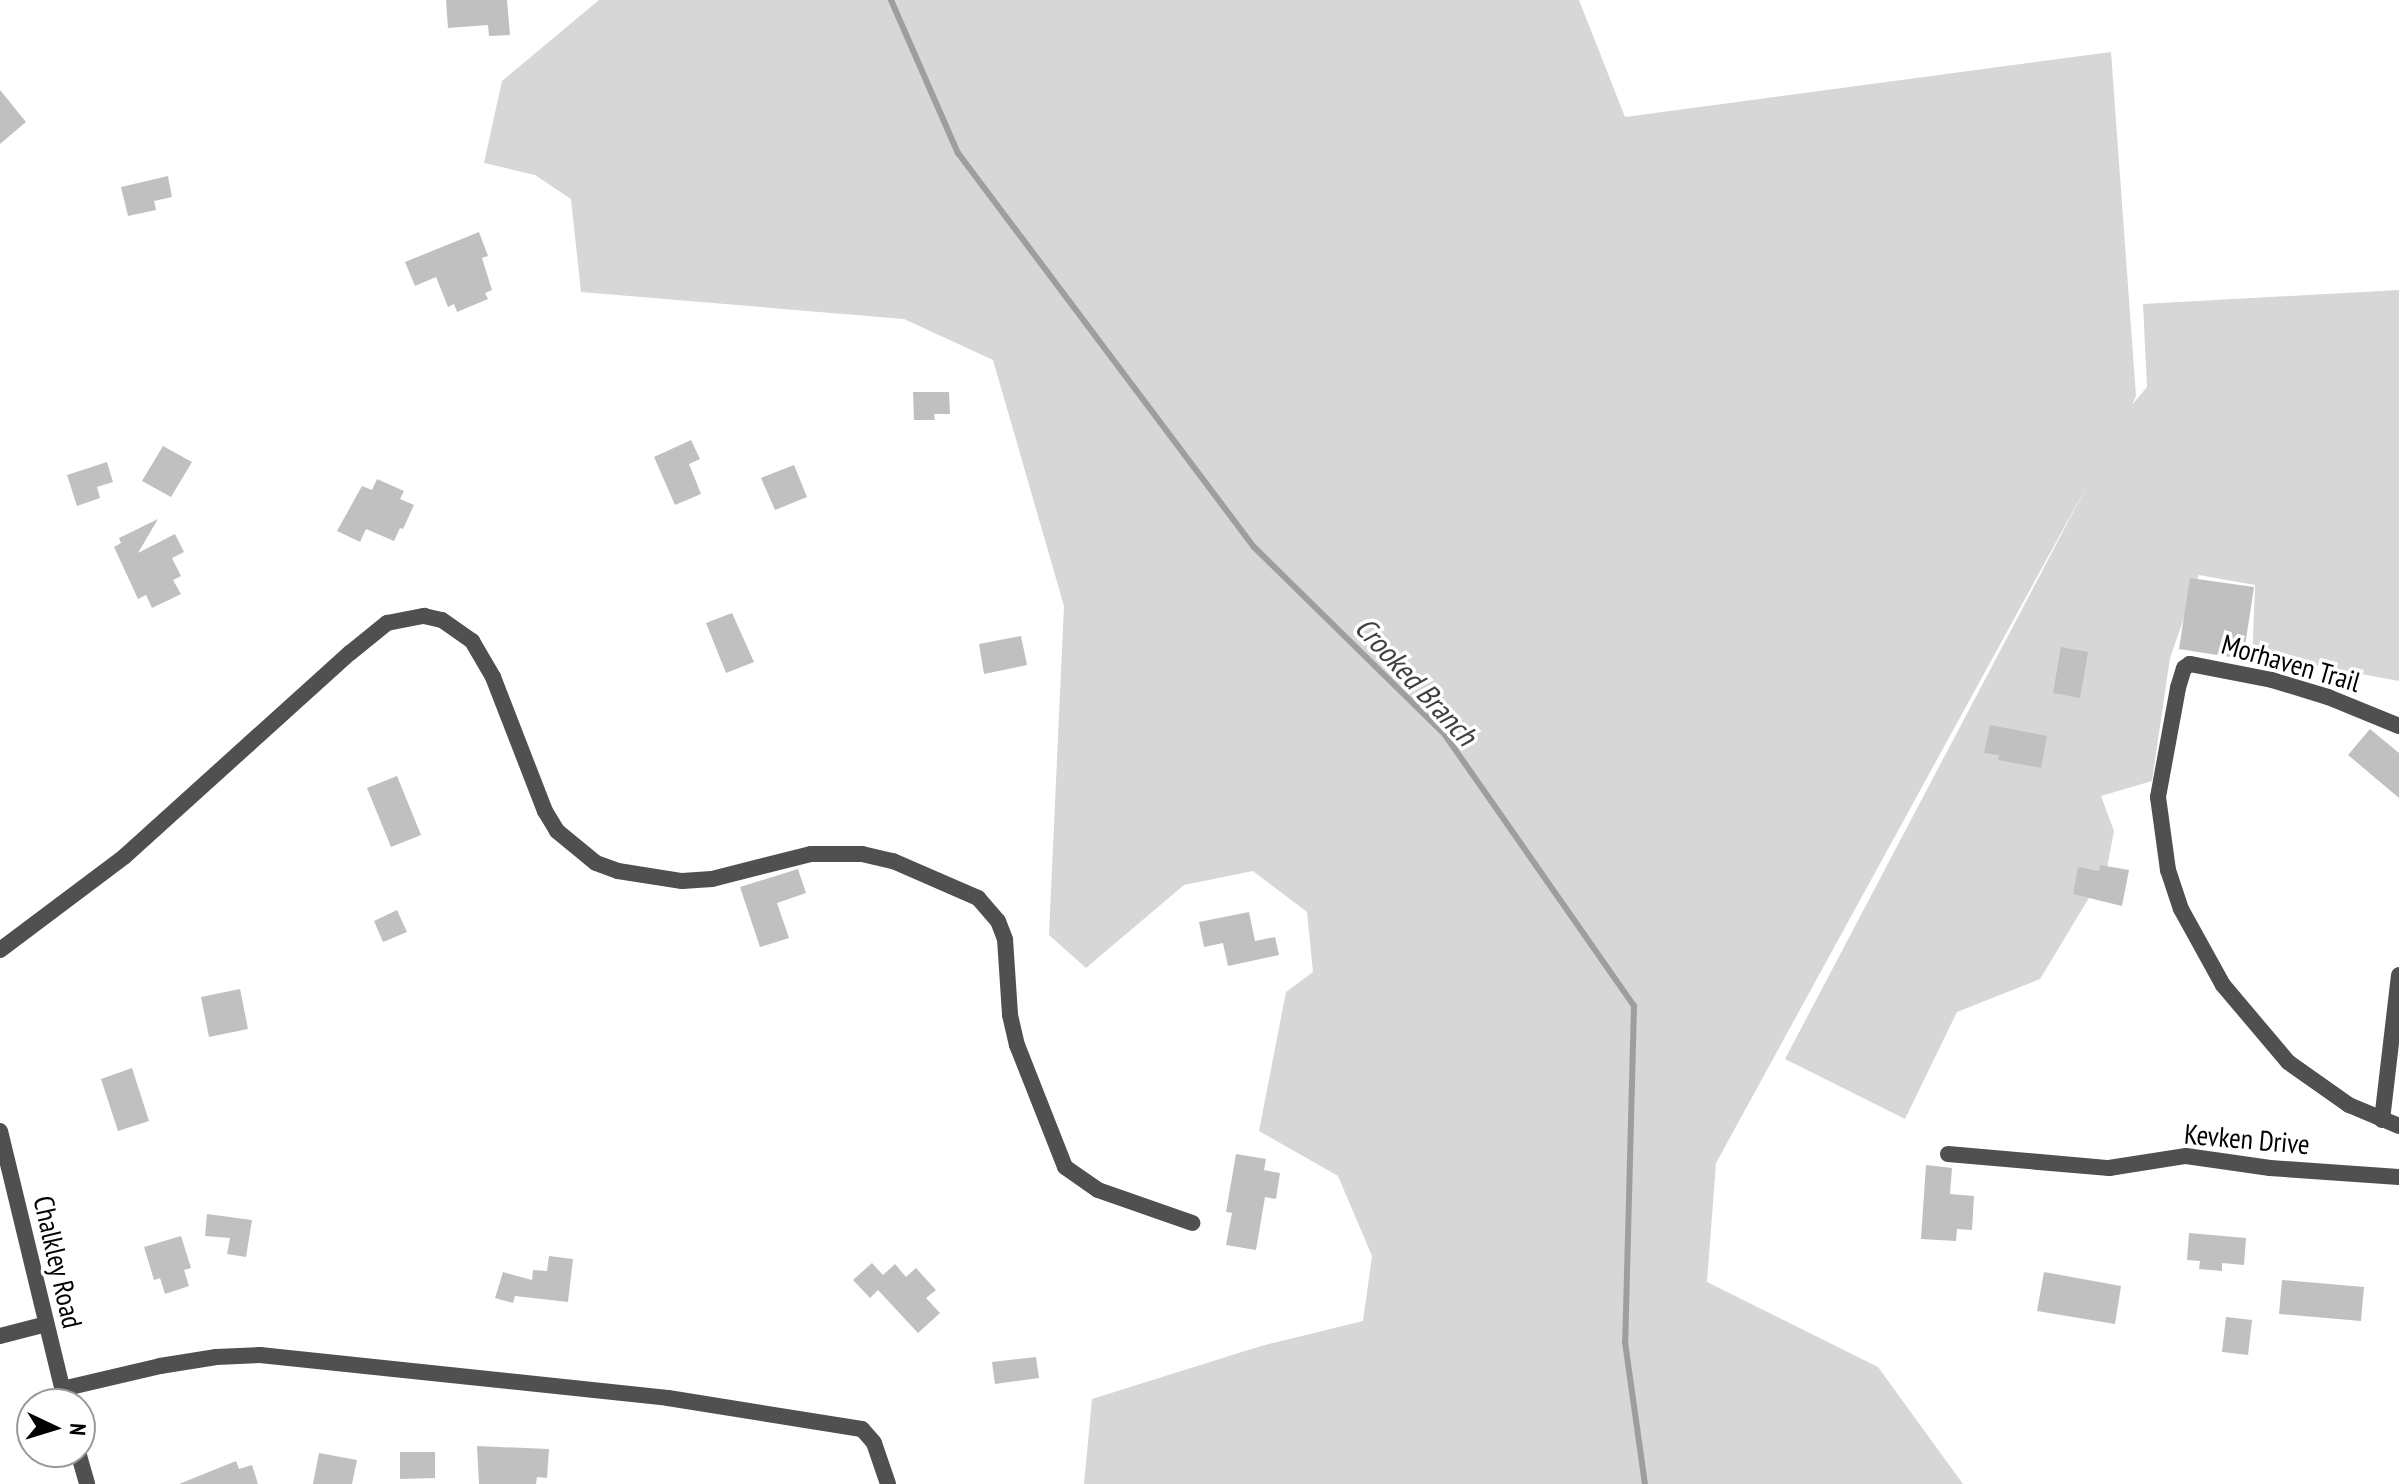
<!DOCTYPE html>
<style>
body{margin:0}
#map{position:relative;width:2399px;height:1484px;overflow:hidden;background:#fff;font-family:"PT Sans Narrow",sans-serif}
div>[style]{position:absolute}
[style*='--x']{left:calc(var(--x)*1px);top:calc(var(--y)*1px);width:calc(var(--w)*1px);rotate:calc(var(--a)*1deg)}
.green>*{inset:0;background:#d7d7d7}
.stream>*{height:6px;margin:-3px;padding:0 3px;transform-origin:3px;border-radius:3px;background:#9e9e9e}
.building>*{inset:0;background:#c0c0c0}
.minor>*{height:16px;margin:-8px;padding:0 8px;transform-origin:8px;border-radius:8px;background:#505050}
.tertiary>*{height:16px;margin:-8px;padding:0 8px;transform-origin:8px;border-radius:8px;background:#505050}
span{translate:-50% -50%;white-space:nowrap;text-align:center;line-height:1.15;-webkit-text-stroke:7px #fff;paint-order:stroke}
.street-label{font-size:28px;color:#000}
.water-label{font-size:30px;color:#3f3f3f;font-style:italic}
.north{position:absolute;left:16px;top:1388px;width:80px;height:80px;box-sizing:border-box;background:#fff;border:2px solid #999;border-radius:50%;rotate:94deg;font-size:22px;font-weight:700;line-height:32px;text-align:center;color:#000}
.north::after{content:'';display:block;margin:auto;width:28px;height:36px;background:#000;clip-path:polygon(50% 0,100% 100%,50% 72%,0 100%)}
</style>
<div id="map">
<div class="green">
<div style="clip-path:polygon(599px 0,1579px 0,1625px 117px,2111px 52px,2136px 396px,2132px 405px,2147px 387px,2143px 304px,2399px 290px,2399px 681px,2318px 666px,2252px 664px,2255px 585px,2199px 575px,2170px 658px,2152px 781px,2101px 796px,2114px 831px,2107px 868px,2040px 979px,1957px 1012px,1905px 1119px,1785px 1059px,2089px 482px,1716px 1163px,1707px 1282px,1878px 1367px,1963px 1484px,1084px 1484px,1092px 1399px,1261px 1346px,1363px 1321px,1372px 1256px,1338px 1176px,1259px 1131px,1286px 992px,1313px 972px,1307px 912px,1253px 871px,1184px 885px,1086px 968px,1049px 935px,1064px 606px,993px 360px,904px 319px,581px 292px,571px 199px,535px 175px,484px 163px,502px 81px)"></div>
</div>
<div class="stream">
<div style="--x:891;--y:0;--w:167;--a:66.4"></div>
<div style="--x:958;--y:153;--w:493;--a:53.1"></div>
<div style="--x:1254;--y:547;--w:268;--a:44.5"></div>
<div style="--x:1445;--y:735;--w:330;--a:55.1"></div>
<div style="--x:1634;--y:1006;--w:336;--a:91.5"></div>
<div style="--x:1625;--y:1342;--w:143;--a:82"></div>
</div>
<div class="building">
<div style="clip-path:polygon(446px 0,507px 0,510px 35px,489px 36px,488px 25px,448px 28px)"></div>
<div style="clip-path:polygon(0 90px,26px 122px,0 144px)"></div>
<div style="clip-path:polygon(168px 176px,172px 197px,154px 201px,156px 210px,128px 216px,121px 187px)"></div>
<div style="clip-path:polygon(479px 232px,488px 256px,482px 258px,492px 290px,485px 293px,488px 299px,457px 312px,454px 304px,448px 307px,436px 277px,415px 286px,405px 262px)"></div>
<div style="clip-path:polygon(913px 392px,949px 392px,950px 414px,934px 414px,935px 420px,914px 420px)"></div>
<div style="clip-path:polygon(691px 440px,700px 459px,689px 464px,701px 494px,675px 505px,654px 457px)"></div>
<div style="clip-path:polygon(163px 446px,192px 462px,171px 497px,142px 481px)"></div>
<div style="clip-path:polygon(107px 462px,113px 482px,97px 487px,100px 498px,77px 506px,67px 475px)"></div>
<div style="clip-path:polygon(794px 465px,807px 497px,775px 510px,761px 478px)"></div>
<div style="clip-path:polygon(377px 479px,404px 491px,400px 499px,414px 505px,403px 529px,400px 528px,394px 541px,366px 529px,360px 542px,337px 531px,362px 486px,372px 490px)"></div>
<div style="clip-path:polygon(158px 519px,138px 553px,175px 534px,184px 552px,172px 558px,181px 576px,173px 580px,181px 594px,152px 608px,146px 595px,138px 599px,114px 547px,121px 543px,119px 538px)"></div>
<div style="clip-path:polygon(2190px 578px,2254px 587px,2243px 659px,2179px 649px)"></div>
<div style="clip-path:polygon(732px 613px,754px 662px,726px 673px,706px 623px)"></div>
<div style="clip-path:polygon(1021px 636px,1027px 665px,984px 674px,979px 644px)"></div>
<div style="clip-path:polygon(2061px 647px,2088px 652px,2080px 698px,2053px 693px)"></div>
<div style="clip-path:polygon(1990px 725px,2047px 736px,2041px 768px,1998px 760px,1999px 755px,1984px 753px)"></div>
<div style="clip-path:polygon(2370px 729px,2399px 753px,2399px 798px,2348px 755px)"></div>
<div style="clip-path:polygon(397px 776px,421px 835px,391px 847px,367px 788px)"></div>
<div style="clip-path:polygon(2100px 865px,2129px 870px,2122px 906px,2073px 894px,2078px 867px,2099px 871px)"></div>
<div style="clip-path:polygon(798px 869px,806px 893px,777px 903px,789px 938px,760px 947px,740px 887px)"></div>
<div style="clip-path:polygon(397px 910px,407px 932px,383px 942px,374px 921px)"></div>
<div style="clip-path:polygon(1249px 912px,1255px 941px,1275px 937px,1279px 955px,1228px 966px,1223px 943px,1204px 947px,1199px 922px)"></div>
<div style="clip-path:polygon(240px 989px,248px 1029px,209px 1037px,201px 997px)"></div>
<div style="clip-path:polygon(132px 1068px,149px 1121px,118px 1131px,101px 1079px)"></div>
<div style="clip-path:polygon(1236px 1154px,1266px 1159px,1264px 1170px,1280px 1173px,1276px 1199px,1265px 1197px,1256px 1250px,1226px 1245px,1232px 1213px,1226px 1212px)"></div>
<div style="clip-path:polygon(1926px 1165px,1952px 1168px,1950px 1194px,1974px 1196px,1972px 1230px,1957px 1229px,1956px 1241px,1921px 1239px)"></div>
<div style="clip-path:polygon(207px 1214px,252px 1220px,246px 1257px,227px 1254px,230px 1238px,205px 1236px)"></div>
<div style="clip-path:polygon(2189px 1233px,2246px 1238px,2244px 1265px,2222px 1263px,2222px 1271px,2199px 1269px,2200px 1261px,2187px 1260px)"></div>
<div style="clip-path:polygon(181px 1236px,191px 1268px,184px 1270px,189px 1286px,165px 1294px,160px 1278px,154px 1280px,144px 1247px)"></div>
<div style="clip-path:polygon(549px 1256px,573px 1259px,568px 1302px,515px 1296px,513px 1303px,495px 1298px,503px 1272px,532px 1280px,533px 1270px,547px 1271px)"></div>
<div style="clip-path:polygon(872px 1263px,883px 1275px,895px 1264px,906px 1277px,916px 1268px,936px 1290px,926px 1298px,940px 1313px,918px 1333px,878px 1290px,870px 1298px,853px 1280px)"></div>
<div style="clip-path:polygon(2044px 1272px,2121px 1286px,2115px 1324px,2037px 1311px)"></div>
<div style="clip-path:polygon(2282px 1280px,2364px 1287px,2361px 1321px,2279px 1314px)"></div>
<div style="clip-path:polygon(2226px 1317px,2252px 1320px,2248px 1355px,2222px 1352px)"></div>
<div style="clip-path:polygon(1036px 1357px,1039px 1378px,995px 1384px,992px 1362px)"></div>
<div style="clip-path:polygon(477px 1446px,549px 1449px,547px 1478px,537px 1477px,536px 1484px,479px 1484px)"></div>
<div style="clip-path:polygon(400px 1452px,435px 1452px,435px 1478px,400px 1479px)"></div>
<div style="clip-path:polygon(319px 1453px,357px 1460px,352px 1484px,313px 1484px)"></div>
<div style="clip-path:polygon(236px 1461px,239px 1469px,252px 1465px,258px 1484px,179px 1484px)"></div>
</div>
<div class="minor">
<div style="--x:2399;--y:726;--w:77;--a:-157.8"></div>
<div style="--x:2328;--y:697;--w:59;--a:-163.1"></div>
<div style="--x:2272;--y:680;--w:84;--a:-169"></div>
<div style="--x:2190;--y:664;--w:7;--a:146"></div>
<div style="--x:2184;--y:668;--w:21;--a:107"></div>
<div style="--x:2178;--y:688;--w:111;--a:100.4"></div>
<div style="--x:2158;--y:797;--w:74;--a:82.2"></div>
<div style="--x:2168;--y:870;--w:41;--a:71.6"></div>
<div style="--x:2181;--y:909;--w:87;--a:61.1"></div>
<div style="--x:2223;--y:985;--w:101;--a:49.8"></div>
<div style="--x:2288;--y:1062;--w:75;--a:35.2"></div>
<div style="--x:2349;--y:1105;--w:54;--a:22.8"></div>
<div style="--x:0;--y:950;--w:156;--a:-36.9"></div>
<div style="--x:125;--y:856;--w:303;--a:-42.1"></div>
<div style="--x:350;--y:653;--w:48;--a:-39"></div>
<div style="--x:387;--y:623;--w:38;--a:-11"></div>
<div style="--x:424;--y:616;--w:18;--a:13"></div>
<div style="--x:442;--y:620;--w:37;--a:35"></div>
<div style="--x:472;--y:641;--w:42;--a:59.7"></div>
<div style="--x:493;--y:677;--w:144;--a:68.8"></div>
<div style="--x:545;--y:811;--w:23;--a:59"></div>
<div style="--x:557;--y:831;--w:50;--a:39.4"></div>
<div style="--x:596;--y:863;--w:23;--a:20"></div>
<div style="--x:618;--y:871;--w:65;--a:8.9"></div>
<div style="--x:682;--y:881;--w:30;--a:-4"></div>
<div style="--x:712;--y:879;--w:102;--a:-14.2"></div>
<div style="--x:811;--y:854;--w:51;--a:0"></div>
<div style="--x:862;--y:854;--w:32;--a:13"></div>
<div style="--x:893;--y:861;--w:93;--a:23.5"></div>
<div style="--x:978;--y:898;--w:30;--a:49"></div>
<div style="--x:998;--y:921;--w:19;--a:69"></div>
<div style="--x:1005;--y:939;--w:76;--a:86.2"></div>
<div style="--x:1010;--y:1015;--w:31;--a:77"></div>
<div style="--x:1017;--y:1045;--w:131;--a:68.5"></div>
<div style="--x:1065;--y:1167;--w:40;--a:34.9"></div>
<div style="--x:1098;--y:1190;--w:100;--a:19.3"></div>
<div style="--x:2382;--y:1120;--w:146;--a:-83.3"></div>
<div style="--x:1948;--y:1154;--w:162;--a:5"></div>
<div style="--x:2109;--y:1168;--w:78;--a:-8.9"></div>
<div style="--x:2186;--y:1156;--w:85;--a:8.1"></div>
<div style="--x:2270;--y:1168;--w:129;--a:4"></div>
<div style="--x:0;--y:1336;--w:48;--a:-14.6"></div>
<div style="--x:62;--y:1389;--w:101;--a:-13.2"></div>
<div style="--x:160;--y:1366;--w:57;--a:-9.1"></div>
<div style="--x:216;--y:1357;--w:44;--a:-2.6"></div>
<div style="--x:260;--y:1355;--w:410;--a:6"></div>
<div style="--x:668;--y:1398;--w:196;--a:9.1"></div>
<div style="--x:862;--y:1429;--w:18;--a:49"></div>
<div style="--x:874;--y:1443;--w:43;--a:71.1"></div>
</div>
<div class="tertiary">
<div style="--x:0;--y:1131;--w:281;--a:76.4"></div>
<div style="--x:78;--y:1452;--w:33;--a:74"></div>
</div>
<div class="street-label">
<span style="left:2291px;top:663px;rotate:16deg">Morhaven Trail</span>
<span style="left:2247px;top:1139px;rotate:5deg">Kevken Drive</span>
<span style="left:58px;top:1262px;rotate:77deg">Chalkley Road</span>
</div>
<div class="water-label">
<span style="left:1416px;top:681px;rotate:47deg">Crooked Branch</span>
</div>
<div class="north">N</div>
</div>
